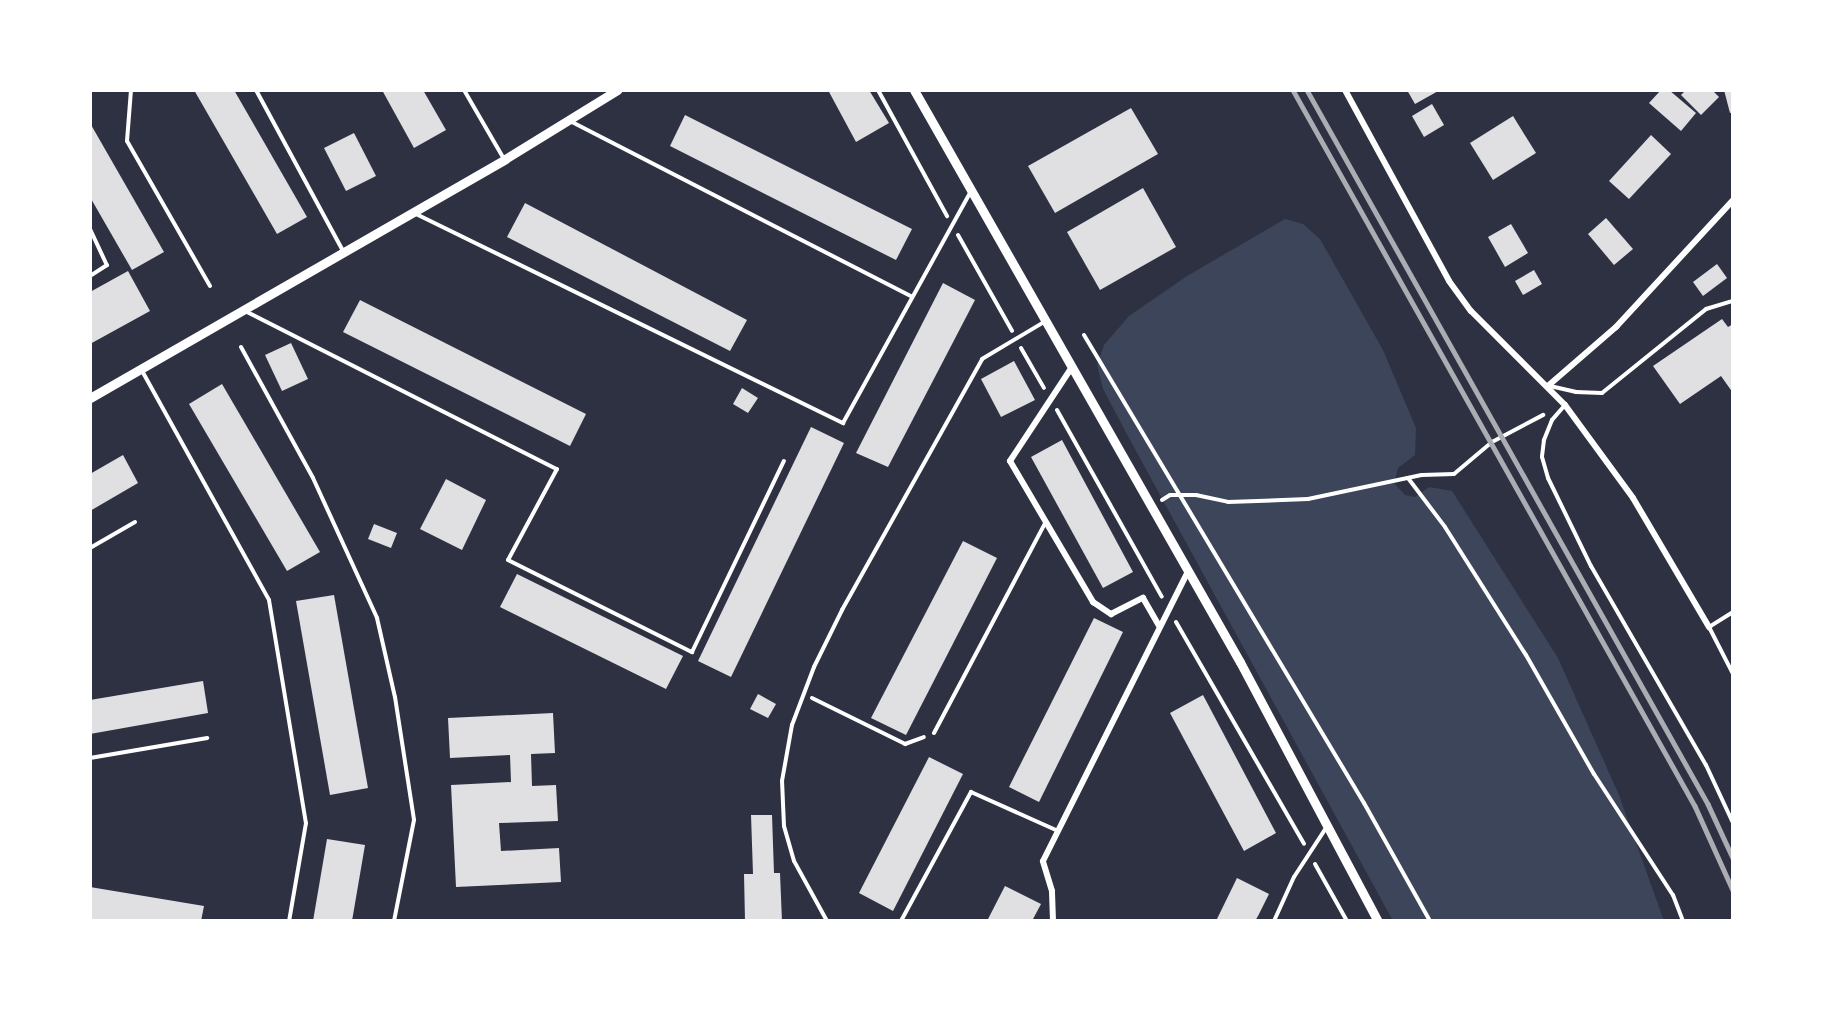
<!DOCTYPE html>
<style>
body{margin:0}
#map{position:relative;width:1823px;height:1011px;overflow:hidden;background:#2d3142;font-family:"Fira Sans Condensed",sans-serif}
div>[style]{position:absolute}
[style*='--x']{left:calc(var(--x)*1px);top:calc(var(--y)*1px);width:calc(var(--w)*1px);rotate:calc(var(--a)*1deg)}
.green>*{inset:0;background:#3c4559}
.building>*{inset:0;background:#e0e0e3}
.path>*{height:4px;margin:-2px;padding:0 2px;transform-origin:2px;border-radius:2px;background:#fff}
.service>*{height:4px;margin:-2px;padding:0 2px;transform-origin:2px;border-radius:2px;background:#fff}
.minor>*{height:6px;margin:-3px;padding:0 3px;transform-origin:3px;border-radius:3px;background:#fff}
.tertiary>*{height:9px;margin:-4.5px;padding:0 4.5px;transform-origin:4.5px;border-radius:4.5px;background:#fff}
.rail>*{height:4.5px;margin:-2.25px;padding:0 2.25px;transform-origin:2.25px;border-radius:2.25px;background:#abadb3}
span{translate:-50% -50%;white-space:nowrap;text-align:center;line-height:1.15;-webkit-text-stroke:4.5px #fff;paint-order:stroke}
.frame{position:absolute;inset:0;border:92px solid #fff;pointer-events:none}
</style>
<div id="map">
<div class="green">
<div style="clip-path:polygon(1285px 219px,1303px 224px,1320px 239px,1383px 350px,1416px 428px,1415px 455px,1398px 468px,1394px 483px,1405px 495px,1415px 497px,1429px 487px,1452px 491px,1558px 658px,1619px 795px,1664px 921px,1393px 921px,1130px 440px,1103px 389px,1097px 365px,1104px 345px,1129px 316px,1187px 276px)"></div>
</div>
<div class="building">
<div style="clip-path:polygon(194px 90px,234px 90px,307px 217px,277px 234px)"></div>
<div style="clip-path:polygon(382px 90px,423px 90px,446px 130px,414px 148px)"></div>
<div style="clip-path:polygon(828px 90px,869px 90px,889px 123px,856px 142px)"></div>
<div style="clip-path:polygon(1407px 90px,1440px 90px,1415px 104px)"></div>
<div style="clip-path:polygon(1661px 90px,1669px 90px,1696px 113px,1681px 131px,1649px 103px)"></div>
<div style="clip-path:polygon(1686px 90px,1712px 90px,1719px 97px,1701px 115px,1681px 95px)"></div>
<div style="clip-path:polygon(1724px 90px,1733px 90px,1733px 112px,1730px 113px)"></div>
<div style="clip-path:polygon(1432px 104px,1444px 125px,1424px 137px,1412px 116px)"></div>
<div style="clip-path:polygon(1131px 108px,1158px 154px,1055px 213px,1028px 166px)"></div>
<div style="clip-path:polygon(685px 115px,912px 229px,896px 260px,670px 146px)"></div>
<div style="clip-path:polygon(1513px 116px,1536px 153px,1493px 180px,1470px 143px)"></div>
<div style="clip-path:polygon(90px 123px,164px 252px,132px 270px,90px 197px)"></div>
<div style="clip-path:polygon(354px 133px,376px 176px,346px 191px,324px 148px)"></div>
<div style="clip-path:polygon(1651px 135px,1671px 154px,1629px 199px,1609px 181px)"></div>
<div style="clip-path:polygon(1143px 188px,1176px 247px,1100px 290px,1067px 232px)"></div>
<div style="clip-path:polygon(525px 203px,747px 320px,730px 351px,507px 237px)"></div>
<div style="clip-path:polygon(1606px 218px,1633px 249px,1614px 265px,1588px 234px)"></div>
<div style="clip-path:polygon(1511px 224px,1528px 253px,1505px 267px,1488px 237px)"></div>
<div style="clip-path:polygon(1717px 264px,1727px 278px,1703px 296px,1693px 282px)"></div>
<div style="clip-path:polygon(1534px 270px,1542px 284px,1523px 295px,1515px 281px)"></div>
<div style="clip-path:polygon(128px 271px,150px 311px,90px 344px,90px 292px)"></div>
<div style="clip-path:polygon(943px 283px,975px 300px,888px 467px,856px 453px)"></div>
<div style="clip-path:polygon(360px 300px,586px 414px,570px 446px,343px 332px)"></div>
<div style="clip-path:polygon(1722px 319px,1728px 327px,1733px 324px,1733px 393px,1721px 376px,1680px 404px,1653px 366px)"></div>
<div style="clip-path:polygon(291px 343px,308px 379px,282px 391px,265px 355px)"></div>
<div style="clip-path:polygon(1014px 361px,1035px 400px,1001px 417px,981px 379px)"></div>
<div style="clip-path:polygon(222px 384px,320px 552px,287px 571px,189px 404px)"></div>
<div style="clip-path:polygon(742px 388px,758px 398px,748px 413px,733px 404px)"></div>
<div style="clip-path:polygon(811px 427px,844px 443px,731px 677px,698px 661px)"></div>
<div style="clip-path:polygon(1062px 440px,1133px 572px,1103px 588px,1031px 457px)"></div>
<div style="clip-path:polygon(123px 455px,138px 483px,90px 511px,90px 474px)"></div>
<div style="clip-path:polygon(446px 479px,486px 500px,462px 550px,420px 529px)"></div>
<div style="clip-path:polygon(374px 524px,397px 533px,391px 548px,368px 539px)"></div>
<div style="clip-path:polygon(963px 541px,997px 558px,906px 735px,871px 718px)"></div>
<div style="clip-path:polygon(517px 574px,683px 656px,666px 689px,500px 607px)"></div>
<div style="clip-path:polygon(334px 595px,368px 788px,330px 795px,296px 601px)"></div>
<div style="clip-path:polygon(1094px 618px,1123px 632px,1039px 802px,1009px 787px)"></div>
<div style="clip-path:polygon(203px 681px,208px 713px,90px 734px,90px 700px)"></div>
<div style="clip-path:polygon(758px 694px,776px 704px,768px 718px,750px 709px)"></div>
<div style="clip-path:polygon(1203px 695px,1276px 833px,1244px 851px,1170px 713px)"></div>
<div style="clip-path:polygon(553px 713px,555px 753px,531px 754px,532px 786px,556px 785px,558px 821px,499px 823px,501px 851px,559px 848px,561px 882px,456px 887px,451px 785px,511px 782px,510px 755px,450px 758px,448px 718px)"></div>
<div style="clip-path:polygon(929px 757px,963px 774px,893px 911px,859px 893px)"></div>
<div style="clip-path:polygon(751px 815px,772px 815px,774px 873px,780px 873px,782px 921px,745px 921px,744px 874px,753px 874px)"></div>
<div style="clip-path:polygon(327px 839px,365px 845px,352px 921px,313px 921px)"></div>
<div style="clip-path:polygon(1237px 878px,1269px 894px,1258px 916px,1255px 921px,1216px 921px)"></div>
<div style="clip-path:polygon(1005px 886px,1041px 904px,1032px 921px,987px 921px)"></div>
<div style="clip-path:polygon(90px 887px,204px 906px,201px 921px,90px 921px)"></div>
</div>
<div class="path">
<div style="--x:131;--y:90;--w:51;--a:94.5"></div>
<div style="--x:127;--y:141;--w:167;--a:60.2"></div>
<div style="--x:878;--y:90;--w:144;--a:61.3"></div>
<div style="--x:958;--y:235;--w:110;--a:60.6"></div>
<div style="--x:1084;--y:335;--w:545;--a:59.11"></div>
<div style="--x:1364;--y:803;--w:135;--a:60.8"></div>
<div style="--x:241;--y:347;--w:149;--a:61.2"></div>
<div style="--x:313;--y:478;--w:154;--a:65.4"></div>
<div style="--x:377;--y:618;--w:81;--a:77.2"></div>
<div style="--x:395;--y:697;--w:124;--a:81.2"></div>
<div style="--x:414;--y:820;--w:103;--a:101.2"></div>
<div style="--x:1021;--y:348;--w:46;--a:60.1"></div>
<div style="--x:1057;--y:410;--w:214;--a:60.7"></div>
<div style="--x:1408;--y:478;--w:61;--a:52.9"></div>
<div style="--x:1445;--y:527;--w:151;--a:57.7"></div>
<div style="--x:1526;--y:655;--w:137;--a:60.3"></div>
<div style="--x:1594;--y:774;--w:145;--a:56.9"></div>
<div style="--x:1673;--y:895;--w:28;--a:69"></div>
<div style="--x:1162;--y:500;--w:9;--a:-32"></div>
<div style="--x:1170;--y:495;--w:26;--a:0"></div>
<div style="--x:1196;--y:495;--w:33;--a:12"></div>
<div style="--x:1228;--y:502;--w:80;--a:-2.1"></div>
<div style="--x:1308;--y:499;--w:116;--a:-11.9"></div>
<div style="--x:1422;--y:475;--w:32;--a:-2"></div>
<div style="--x:1454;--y:474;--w:50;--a:-40.1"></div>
<div style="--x:1492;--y:442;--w:58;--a:-27.9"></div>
<div style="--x:1176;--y:622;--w:256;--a:60"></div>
<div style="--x:812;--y:698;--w:104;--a:26.3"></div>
<div style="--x:905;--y:744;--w:20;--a:-20"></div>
<div style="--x:1315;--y:864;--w:65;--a:60.7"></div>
</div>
<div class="service">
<div style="--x:256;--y:90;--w:183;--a:61.6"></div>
<div style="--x:464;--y:90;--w:80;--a:59.9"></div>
<div style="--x:570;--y:121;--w:383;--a:27.2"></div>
<div style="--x:414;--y:213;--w:478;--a:26.1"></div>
<div style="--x:843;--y:423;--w:265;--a:-61.1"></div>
<div style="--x:90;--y:229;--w:40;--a:65"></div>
<div style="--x:107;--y:265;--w:20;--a:147"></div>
<div style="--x:243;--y:310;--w:352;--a:26.9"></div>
<div style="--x:557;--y:469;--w:103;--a:118.3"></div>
<div style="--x:508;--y:560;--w:206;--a:26.6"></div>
<div style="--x:692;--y:652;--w:212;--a:-64.3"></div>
<div style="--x:141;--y:369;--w:264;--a:61"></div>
<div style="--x:269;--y:600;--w:226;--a:80.6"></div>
<div style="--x:306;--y:823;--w:99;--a:99.8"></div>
<div style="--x:1550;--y:386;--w:27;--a:13"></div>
<div style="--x:1576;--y:392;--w:26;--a:2"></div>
<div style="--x:1602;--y:393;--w:134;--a:-38.9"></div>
<div style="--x:1706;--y:309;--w:28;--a:-17"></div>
<div style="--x:1565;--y:405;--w:20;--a:131"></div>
<div style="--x:1552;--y:420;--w:22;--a:112"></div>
<div style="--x:1544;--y:440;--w:17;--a:97"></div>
<div style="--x:1542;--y:457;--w:22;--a:74"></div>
<div style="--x:1548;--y:478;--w:98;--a:64"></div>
<div style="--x:1591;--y:566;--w:230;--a:60"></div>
<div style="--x:1706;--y:765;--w:64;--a:65"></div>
<div style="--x:90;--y:548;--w:52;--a:-30"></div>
<div style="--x:1733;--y:612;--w:28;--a:148"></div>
<div style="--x:1709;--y:627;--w:53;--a:62.9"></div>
<div style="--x:934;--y:733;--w:238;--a:-62.1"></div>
<div style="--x:90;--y:758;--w:119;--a:-9.7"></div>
<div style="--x:827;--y:921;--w:68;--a:-118.8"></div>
<div style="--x:794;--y:861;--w:36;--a:-106"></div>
<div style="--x:784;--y:826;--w:45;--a:-92.5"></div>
<div style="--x:782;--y:781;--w:57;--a:-79.9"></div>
<div style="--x:792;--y:725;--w:62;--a:-69.2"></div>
<div style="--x:814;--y:667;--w:64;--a:-63.8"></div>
<div style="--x:842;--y:610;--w:287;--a:-60.8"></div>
<div style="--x:982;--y:359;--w:72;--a:-30.8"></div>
<div style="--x:901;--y:921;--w:147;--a:-61.5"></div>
<div style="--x:971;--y:792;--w:93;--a:24.1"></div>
<div style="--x:1274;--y:921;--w:48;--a:-65.6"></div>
<div style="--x:1294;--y:877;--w:59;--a:-56.9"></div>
</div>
<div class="minor">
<div style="--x:1345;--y:90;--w:217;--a:61.4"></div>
<div style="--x:1449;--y:281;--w:37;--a:54"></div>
<div style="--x:1471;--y:311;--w:133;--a:45"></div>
<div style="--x:1565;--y:405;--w:115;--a:53.8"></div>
<div style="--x:1633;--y:498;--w:150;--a:59.5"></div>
<div style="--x:1070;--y:370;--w:109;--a:123.4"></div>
<div style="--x:1010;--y:461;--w:164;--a:59.5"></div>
<div style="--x:1093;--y:602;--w:22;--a:34"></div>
<div style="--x:1111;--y:614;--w:36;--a:-27"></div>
<div style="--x:1143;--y:598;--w:32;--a:60"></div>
<div style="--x:1549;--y:385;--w:89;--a:-40.9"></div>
<div style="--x:1616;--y:327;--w:173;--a:-47.3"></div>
<div style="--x:1053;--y:921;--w:30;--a:-92"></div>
<div style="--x:1052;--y:891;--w:31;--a:-107"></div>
<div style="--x:1043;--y:861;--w:323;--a:-63.4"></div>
</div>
<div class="tertiary">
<div style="--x:914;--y:90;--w:658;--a:60.32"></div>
<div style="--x:1240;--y:662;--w:293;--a:62"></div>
<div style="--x:90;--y:398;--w:479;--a:-29.9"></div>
<div style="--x:505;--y:159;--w:132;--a:-31.6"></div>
</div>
<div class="rail">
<div style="--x:1293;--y:90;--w:821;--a:60.69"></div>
<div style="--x:1695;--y:806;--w:92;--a:65.7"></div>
<div style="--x:1307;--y:90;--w:819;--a:60.68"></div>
<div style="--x:1708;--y:804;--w:60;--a:65.2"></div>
</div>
<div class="frame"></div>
</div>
